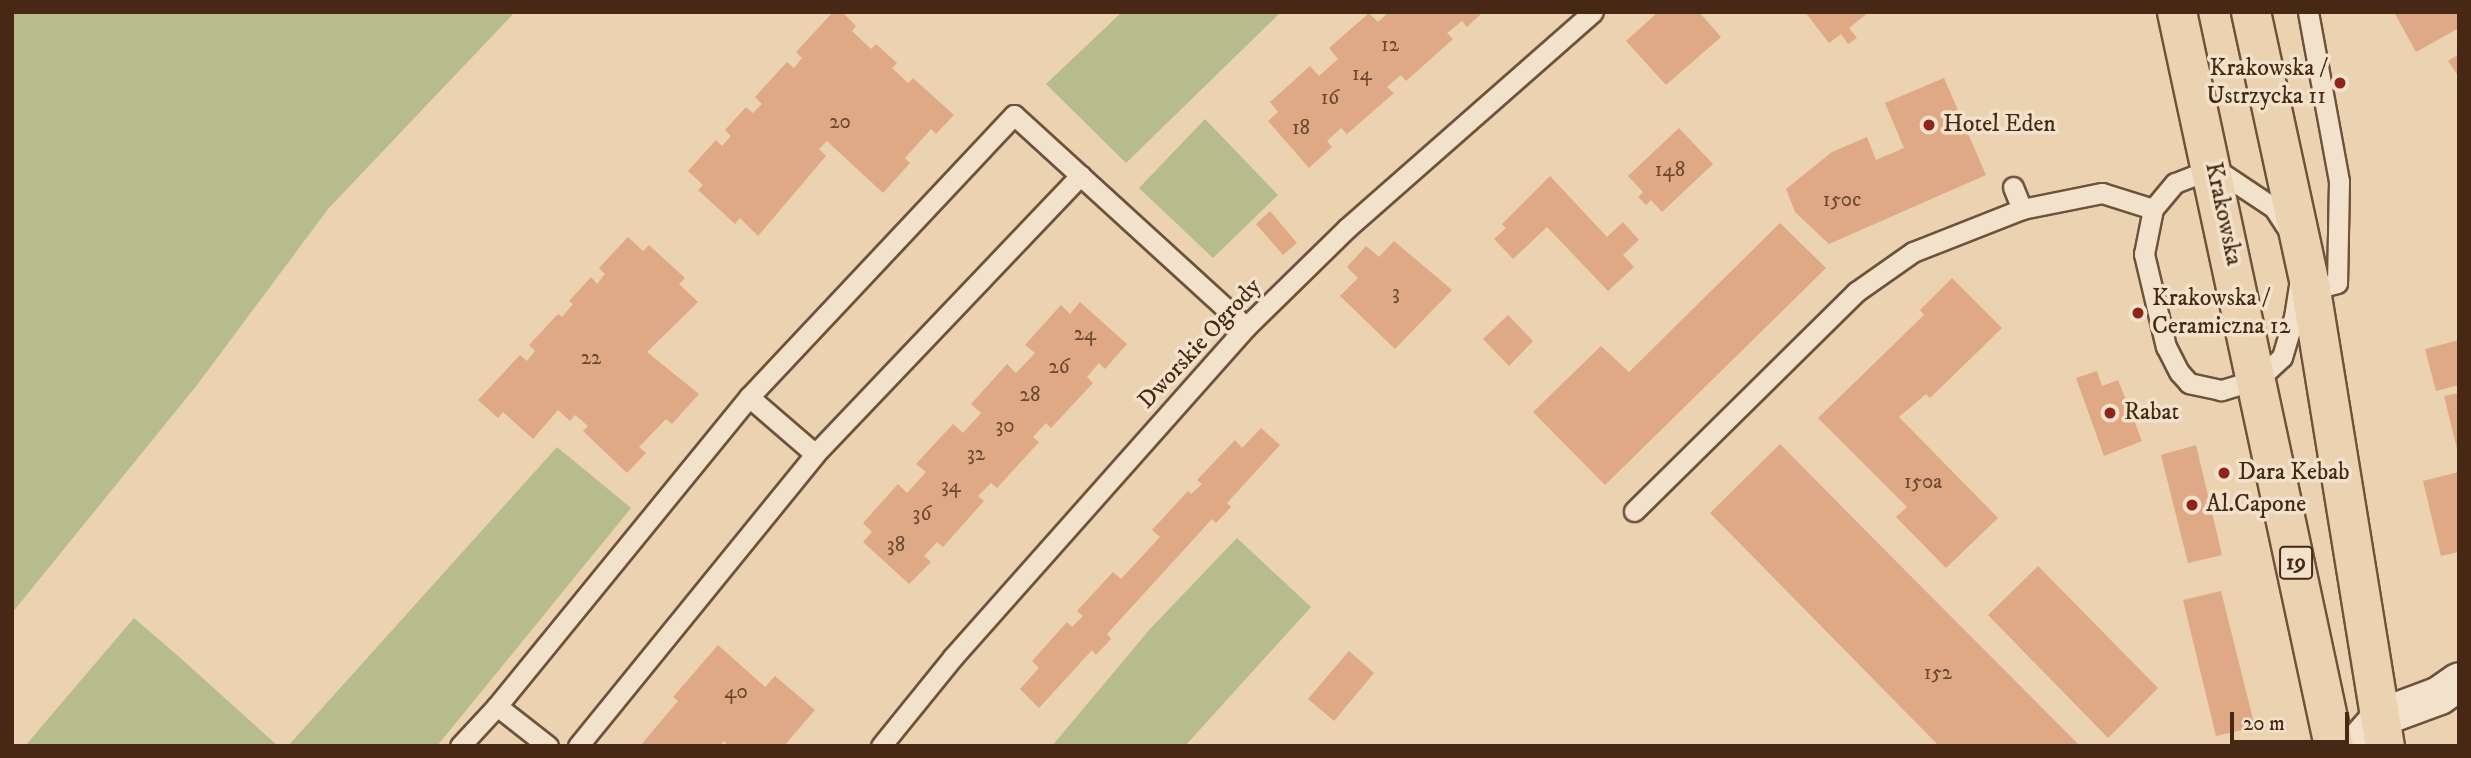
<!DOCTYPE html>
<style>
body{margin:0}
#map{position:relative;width:2471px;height:758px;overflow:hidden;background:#ebd2b0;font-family:"IM FELL DW Pica",serif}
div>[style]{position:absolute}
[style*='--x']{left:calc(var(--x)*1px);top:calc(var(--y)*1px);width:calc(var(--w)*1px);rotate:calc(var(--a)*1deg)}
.green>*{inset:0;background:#b7bc8c}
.building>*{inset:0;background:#dfa985}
.roads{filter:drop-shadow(2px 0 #6f523b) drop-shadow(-2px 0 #6f523b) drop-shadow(0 2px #6f523b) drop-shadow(0 -2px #6f523b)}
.lane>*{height:19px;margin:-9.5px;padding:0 9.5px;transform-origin:9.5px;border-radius:9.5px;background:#f2e2cc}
.street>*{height:37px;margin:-18.5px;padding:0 18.5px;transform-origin:18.5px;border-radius:18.5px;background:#f2e2cc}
.primary>*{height:38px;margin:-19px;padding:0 19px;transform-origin:19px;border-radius:19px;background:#ebd2b0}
.dots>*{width:19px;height:19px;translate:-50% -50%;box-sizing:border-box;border:4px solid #f2e2cc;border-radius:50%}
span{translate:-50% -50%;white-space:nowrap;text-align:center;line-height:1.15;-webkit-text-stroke:7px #f2e2cc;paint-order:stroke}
.number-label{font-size:21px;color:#6c4830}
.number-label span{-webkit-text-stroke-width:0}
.shield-label span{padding:2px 5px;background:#f2e2cc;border:2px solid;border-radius:5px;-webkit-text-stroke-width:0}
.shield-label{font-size:23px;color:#462814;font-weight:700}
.poi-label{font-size:24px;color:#462814}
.right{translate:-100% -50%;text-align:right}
.left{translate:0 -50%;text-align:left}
.street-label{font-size:24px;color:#462814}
.frame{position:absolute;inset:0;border:14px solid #462814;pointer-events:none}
.scale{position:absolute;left:2230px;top:712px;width:119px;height:32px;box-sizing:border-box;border:4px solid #462814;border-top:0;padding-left:9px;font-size:21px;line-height:24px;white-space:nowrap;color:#462814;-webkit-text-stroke:5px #f2e2cc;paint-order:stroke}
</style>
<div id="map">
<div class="green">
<div style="clip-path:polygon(12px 12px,515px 12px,328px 209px,197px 385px,12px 613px)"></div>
<div style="clip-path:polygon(1122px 12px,1281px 12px,1126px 163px,1046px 84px)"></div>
<div style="clip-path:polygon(1205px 119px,1278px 195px,1213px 258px,1139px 188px)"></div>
<div style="clip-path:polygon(557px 447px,631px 508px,437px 746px,288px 746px)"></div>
<div style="clip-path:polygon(1237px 538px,1311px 607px,1185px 746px,1052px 746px,1150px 629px)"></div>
<div style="clip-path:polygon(134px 618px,177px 655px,278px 746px,25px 746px)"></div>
</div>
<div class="building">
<div style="clip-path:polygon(833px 12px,842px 12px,856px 26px,852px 31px,871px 49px,876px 44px,897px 63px,892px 68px,908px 83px,913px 78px,954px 115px,936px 134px,931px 129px,905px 158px,910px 163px,883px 193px,827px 141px,819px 149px,826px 156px,758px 236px,740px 218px,735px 224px,698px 190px,703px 185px,688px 171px,716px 140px,722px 146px,731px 136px,725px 130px,746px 107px,753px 113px,762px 104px,755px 97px,787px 62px,794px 68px,802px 58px,796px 52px)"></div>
<div style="clip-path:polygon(1389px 12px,1483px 12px,1467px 27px,1462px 21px,1447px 33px,1453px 39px,1406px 81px,1401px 75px,1387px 87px,1394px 93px,1347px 134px,1341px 128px,1327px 141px,1332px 147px,1309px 168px,1268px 121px,1278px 112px,1270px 102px,1310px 66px,1319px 76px,1329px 67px,1338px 59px,1329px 48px,1369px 13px,1378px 22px)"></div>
<div style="clip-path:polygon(1658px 12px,1699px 12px,1721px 37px,1666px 85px,1626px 41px)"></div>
<div style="clip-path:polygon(1805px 12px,1869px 12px,1849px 28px,1857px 38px,1848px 44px,1841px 34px,1829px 43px)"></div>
<div style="clip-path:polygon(2394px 12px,2459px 12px,2459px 28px,2416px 52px)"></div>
<div style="clip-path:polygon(2459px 54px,2459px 77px,2448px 61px)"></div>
<div style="clip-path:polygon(1944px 78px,1986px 175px,1829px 244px,1795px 212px,1786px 189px,1832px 152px,1867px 137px,1876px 160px,1904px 148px,1885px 103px)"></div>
<div style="clip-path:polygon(1679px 128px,1713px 164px,1662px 212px,1651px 200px,1646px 205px,1638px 197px,1643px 192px,1628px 176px)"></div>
<div style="clip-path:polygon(1550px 176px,1607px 237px,1623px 222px,1639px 240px,1623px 255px,1634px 267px,1608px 291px,1547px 227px,1513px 259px,1494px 239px,1506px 228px,1502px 224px)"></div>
<div style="clip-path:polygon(1270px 211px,1297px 243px,1283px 255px,1256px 224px)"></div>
<div style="clip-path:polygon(1780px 223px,1826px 268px,1605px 485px,1533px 412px,1601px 346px,1629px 372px)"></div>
<div style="clip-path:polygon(628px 237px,643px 251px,649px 245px,685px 278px,679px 284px,698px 302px,647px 352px,699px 394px,672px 424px,666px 419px,639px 447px,646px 453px,627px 473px,583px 431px,588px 426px,575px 415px,570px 421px,558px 410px,533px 439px,503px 412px,498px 418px,478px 400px,520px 355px,527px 361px,535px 351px,529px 345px,558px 314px,562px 317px,573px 304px,569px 301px,591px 277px,597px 284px,605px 274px,599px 268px)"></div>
<div style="clip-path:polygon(1394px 241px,1452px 290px,1395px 349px,1340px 296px,1358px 278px,1347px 267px,1366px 246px,1379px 257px)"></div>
<div style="clip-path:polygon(1952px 278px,2002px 328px,1930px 398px,1926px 394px,1899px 417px,1998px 518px,1946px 568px,1896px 517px,1907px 507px,1818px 418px,1924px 315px,1920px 310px)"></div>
<div style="clip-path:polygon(1080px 302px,1127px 344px,1105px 369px,1099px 363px,1087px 377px,1093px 383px,1051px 428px,1046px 423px,1033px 437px,1039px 442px,997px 488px,991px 483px,978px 496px,984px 501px,943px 547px,937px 542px,924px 556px,931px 562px,909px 584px,863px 542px,872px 532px,863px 523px,898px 484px,907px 493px,917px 482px,926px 472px,916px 464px,953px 424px,963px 433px,981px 413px,971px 404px,1007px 364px,1016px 373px,1035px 353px,1025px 345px,1061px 305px,1070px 314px)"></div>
<div style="clip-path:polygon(1508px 315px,1533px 341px,1509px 366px,1483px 339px)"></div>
<div style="clip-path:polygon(2459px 340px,2459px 385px,2436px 391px,2425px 349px)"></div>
<div style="clip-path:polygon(2097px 371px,2102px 386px,2118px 380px,2142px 441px,2104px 456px,2076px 378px)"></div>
<div style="clip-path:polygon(2459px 393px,2459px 453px,2458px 453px,2444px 396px)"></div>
<div style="clip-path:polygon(1261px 428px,1280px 445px,1227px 503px,1231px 507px,1216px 523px,1212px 519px,1107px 634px,1111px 639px,1096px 655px,1092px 650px,1039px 708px,1020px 689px,1039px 668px,1032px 661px,1067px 622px,1072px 627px,1083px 616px,1077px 611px,1113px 572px,1121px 579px,1160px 537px,1152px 530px,1188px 491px,1191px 494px,1202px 484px,1197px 480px,1235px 440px,1242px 448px)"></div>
<div style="clip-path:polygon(1780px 444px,1865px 530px,2080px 746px,1939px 746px,1710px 513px)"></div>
<div style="clip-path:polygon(2196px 445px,2222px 555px,2188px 563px,2161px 455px)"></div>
<div style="clip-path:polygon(2459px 472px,2459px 552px,2441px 556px,2423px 481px)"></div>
<div style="clip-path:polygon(2038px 566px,2158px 688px,2108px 738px,1988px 615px)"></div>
<div style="clip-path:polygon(2221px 591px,2255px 727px,2216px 736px,2183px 600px)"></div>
<div style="clip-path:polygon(718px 645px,765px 687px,775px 676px,815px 710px,784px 746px,729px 746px,724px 741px,720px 746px,640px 746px,678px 701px,673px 697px)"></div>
<div style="clip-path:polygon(1349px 651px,1374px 673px,1334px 721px,1308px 699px)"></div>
</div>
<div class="roads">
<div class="lane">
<div style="--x:2308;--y:12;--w:172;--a:79.6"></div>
<div style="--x:2339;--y:181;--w:102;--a:91.1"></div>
<div style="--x:2337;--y:283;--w:27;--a:165"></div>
<div style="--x:2214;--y:168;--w:72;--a:33.7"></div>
<div style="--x:2274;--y:208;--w:55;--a:56.9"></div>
<div style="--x:2304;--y:254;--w:64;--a:99"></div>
<div style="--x:2294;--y:317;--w:42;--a:106.7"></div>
<div style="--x:2282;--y:357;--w:33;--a:137"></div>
<div style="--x:2258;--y:379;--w:39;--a:163"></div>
<div style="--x:2221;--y:390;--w:33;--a:-168"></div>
<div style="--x:2189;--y:383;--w:15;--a:-132"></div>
<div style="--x:2179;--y:372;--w:28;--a:-117"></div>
<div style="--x:2166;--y:347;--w:96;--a:-103.3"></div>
<div style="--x:2144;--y:254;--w:46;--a:-78.7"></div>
<div style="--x:2153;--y:209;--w:34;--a:-50"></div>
<div style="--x:2175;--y:183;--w:42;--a:-21"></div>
<div style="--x:2013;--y:187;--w:24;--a:68"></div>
<div style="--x:749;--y:397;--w:87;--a:40.8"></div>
<div style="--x:1634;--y:511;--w:312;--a:-44.6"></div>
<div style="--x:1856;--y:292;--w:70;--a:-35.1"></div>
<div style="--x:1913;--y:252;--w:117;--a:-21.5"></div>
<div style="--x:2022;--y:209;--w:82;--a:-11.3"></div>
<div style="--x:2102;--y:193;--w:53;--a:17.4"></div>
<div style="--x:460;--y:746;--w:54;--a:-47.2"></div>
<div style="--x:548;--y:746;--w:65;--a:-141.9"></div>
<div style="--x:497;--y:706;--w:399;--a:-50.8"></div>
<div style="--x:749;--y:397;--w:387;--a:-46.8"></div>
<div style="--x:1014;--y:115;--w:314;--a:42.4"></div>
<div style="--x:578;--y:746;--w:376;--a:-50.9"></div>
<div style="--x:815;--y:454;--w:385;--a:-46.4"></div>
<div style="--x:881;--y:746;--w:114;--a:-51"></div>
<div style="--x:953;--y:657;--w:441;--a:-48.4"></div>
<div style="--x:1246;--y:327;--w:141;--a:-44.4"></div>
<div style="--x:1347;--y:228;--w:327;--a:-41.3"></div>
</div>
<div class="street">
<div style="--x:2355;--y:746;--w:38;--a:-49"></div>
<div style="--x:2380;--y:717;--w:63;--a:-20.4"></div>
<div style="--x:2439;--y:695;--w:24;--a:-35"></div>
</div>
<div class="primary">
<div style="--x:2177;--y:12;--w:751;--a:77.93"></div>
<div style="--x:2251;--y:12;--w:284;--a:77.8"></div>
<div style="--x:2311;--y:290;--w:462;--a:80.8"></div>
</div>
</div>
<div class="dots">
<div style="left:2340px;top:83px;background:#8f2418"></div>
<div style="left:1929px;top:125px;background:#8f2418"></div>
<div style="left:2138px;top:313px;background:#8f2418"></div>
<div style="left:2110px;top:413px;background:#8f2418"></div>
<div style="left:2224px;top:473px;background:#8f2418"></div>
<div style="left:2192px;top:505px;background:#8f2418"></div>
</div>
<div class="number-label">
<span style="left:1390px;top:45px">12</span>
<span style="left:1362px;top:74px">14</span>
<span style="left:1330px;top:98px">16</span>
<span style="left:840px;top:122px">20</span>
<span style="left:1301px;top:128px">18</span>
<span style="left:1670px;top:170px">148</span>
<span style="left:1842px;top:200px">150c</span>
<span style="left:1396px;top:293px">3</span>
<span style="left:1085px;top:334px">24</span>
<span style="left:591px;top:358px">22</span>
<span style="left:1059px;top:367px">26</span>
<span style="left:1030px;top:395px">28</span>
<span style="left:1005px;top:426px">30</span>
<span style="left:976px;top:454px">32</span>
<span style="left:1923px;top:482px">150a</span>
<span style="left:951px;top:486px">34</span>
<span style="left:922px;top:514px">36</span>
<span style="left:896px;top:545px">38</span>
<span style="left:1938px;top:673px">152</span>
<span style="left:736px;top:692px">40</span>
</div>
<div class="shield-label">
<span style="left:2296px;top:563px">19</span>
</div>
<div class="poi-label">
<span class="right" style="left:2326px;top:83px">Krakowska /<br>Ustrzycka 11</span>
<span class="left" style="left:1943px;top:125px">Hotel Eden</span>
<span class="left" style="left:2152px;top:313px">Krakowska /<br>Ceramiczna 12</span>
<span class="left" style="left:2124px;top:413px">Rabat</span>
<span class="left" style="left:2238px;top:473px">Dara Kebab</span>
<span class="left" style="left:2206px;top:505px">Al.Capone</span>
</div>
<div class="street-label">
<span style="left:2223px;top:214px;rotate:78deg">Krakowska</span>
<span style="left:1200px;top:344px;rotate:-47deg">Dworskie Ogrody</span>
</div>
<div class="frame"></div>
<div class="scale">20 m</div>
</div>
